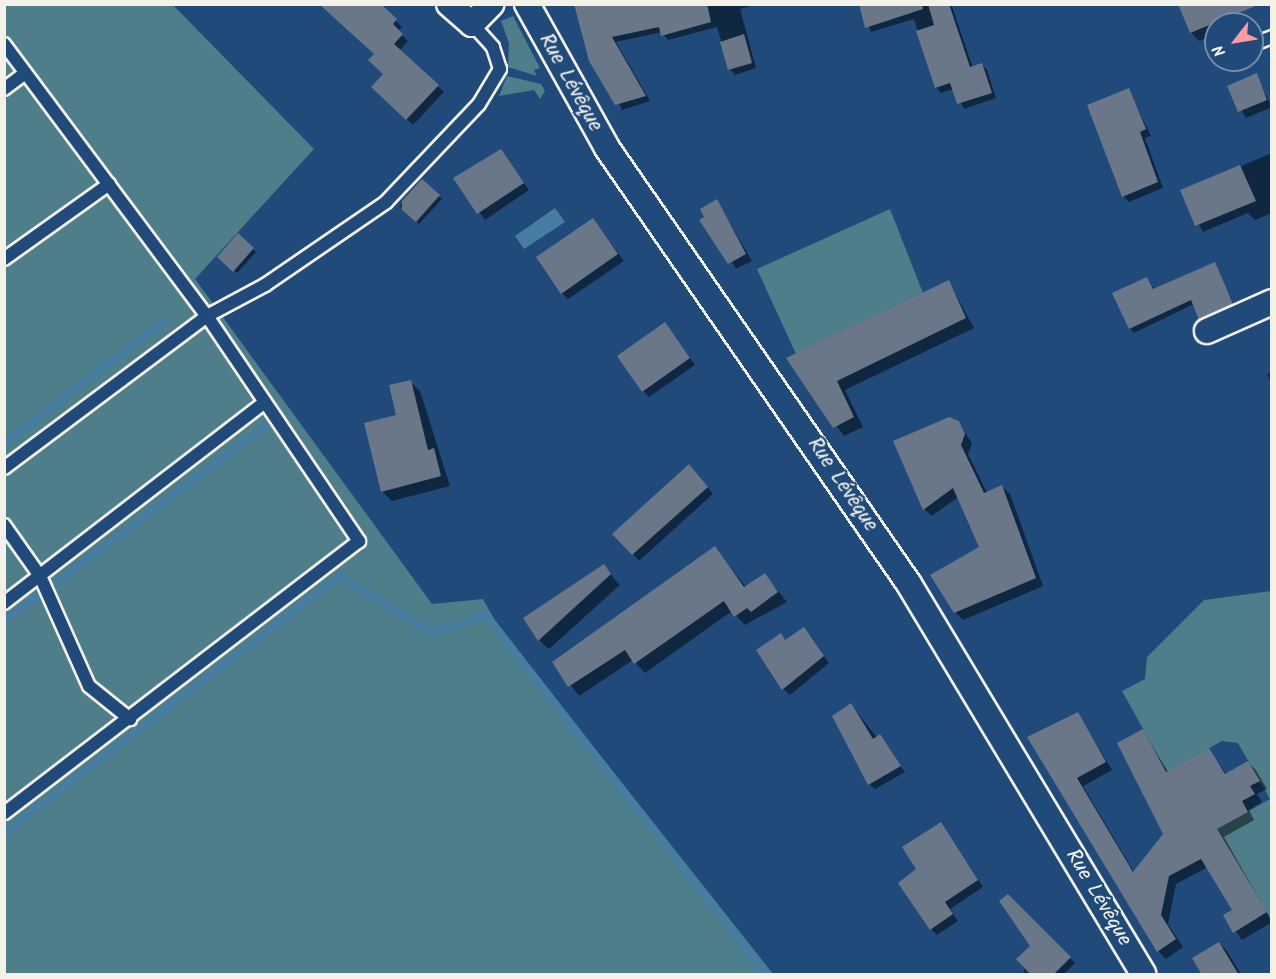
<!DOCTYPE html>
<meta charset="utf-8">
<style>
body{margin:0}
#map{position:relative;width:1276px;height:979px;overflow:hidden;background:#1f4a7a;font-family:Kalam,sans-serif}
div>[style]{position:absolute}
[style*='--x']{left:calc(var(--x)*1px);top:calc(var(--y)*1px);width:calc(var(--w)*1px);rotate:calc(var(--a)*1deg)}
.green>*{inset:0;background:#4d7e89}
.water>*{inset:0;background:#467da1}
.shadow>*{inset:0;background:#0007}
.stream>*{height:8px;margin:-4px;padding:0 4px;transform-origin:4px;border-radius:4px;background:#467da1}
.building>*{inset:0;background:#6a7789}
.roads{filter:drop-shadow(2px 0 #f4f1e8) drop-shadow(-2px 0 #f4f1e8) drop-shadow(0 2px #f4f1e8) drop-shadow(0 -2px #f4f1e8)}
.service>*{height:12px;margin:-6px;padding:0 6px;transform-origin:6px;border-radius:6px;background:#1f4a7a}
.minor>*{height:24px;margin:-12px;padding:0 12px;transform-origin:12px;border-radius:12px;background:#1f4a7a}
span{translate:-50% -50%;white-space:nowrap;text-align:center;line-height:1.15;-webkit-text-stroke:4.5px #1f4a7a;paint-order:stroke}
.street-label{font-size:21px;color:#f4f1e8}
.frame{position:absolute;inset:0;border:6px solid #f4f1e8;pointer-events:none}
.north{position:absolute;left:1204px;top:12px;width:60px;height:60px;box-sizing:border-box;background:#1f4a7a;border:2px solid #748da6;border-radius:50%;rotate:239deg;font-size:16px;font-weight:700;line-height:24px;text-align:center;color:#f4f1e8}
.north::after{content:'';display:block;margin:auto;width:21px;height:27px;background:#ff9aa2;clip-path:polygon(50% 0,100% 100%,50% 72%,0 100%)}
</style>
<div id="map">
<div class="green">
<div style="clip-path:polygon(5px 5px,173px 5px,314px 149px,195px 279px,432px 604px,483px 599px,498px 626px,773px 974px,5px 974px)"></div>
<div style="clip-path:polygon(513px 16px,540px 68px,534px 70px,537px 76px,508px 67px,509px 43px,501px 21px)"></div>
<div style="clip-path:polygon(507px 76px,541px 84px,545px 91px,540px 99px,534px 90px,499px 96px)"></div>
<div style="clip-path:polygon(890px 209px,923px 293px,796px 354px,757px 269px)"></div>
<div style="clip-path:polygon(1271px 591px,1271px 919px,1217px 829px,1270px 799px,1238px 743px,1222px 741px,1167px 772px,1122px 691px,1145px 679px,1147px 657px,1204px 600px)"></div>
</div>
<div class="water">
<div style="clip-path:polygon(555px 208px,565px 222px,524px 249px,515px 236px)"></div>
</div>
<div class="shadow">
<div style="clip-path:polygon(379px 4px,402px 27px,398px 31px,408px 41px,399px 51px,444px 92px,413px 125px,373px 87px,385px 74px,376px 54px)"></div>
<div style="clip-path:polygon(576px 4px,757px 4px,740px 9px,756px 68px,735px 75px,730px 69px,717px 27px,668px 40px,662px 32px,616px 42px,650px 101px,622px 110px)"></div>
<div style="clip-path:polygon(861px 4px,958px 4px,952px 6px,973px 68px,982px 65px,987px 70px,996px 98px,964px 109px,954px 89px,941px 93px,936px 87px,914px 19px,871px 32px)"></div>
<div style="clip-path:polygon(1230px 4px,1238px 24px,1216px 24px,1216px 34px,1199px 41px,1191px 32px)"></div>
<div style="clip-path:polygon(1256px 75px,1272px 107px,1246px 118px,1229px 87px)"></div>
<div style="clip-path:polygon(1128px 90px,1151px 136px,1145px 138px,1163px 188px,1129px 202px,1123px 196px)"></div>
<div style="clip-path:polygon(501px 151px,529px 190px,485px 220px,455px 178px)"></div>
<div style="clip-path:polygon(1272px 153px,1272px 213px,1255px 220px,1248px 213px,1203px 232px,1182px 191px)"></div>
<div style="clip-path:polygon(422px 181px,442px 199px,419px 224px,400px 206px)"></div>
<div style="clip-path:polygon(717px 201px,752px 261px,736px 269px,706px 218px)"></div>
<div style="clip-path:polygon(593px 220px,624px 261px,568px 299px,562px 293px)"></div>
<div style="clip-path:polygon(238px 235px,256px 252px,237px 273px,219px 257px)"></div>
<div style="clip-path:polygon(1214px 264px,1236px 309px,1205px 323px,1194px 304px,1134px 333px,1130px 328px,1147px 279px,1155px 290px)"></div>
<div style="clip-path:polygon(949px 282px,974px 328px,845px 390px,863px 427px,844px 436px,788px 359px)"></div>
<div style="clip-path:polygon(665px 324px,695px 365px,649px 397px,643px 391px)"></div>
<div style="clip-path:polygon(1272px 373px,1272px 384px,1267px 374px)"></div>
<div style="clip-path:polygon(410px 382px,420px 391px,450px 486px,392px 501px,382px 491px)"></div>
<div style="clip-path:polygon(958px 422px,972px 443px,968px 454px,987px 493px,1002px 487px,1010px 494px,1043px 586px,963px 620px,955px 612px,981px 548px,958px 497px,932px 516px,924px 509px)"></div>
<div style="clip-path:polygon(696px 473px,713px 494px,639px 561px,633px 554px)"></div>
<div style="clip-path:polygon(715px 548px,746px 587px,765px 575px,787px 602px,745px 625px,732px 611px,645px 673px,633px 660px,579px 696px,554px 662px)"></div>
<div style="clip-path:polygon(603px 566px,620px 585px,549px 649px,539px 640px)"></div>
<div style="clip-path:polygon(804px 629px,829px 663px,790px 695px,783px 689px,781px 635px,786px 641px)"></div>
<div style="clip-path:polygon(851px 705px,905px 772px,875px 789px,869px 784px)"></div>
<div style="clip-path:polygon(1078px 714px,1112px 770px,1083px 786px,1134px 872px,1165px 834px,1142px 731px,1169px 773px,1209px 750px,1227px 775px,1248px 763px,1256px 770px,1267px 789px,1257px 794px,1262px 802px,1249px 810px,1254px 820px,1224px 837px,1272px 922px,1242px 940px,1225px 916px,1234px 911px,1208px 867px,1176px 884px,1168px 924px,1183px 947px,1166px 959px,1158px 951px,1029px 738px)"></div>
<div style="clip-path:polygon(941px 824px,983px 887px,950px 909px,958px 921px,937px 935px,931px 929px,918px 870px)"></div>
<div style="clip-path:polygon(1008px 896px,1075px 963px,1064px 974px,1023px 974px,1032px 946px)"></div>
<div style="clip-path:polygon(1219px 943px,1227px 951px,1241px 974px,1204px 974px)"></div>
</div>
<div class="stream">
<div style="--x:4;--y:444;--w:203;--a:-37.6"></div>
<div style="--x:58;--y:581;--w:259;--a:-36.7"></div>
<div style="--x:4;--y:622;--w:43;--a:-37.4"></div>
<div style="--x:4;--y:833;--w:423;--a:-37.4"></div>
<div style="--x:340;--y:576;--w:108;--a:31.8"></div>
<div style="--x:432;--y:633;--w:57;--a:-18.4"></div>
<div style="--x:486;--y:615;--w:455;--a:52.1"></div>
</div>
<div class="building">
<div style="clip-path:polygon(319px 4px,381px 4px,397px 19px,393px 24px,403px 34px,394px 44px,439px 85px,406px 120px,371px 87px,383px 74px,368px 60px,374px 54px)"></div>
<div style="clip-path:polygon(574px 4px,707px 4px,711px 22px,661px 36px,659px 27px,612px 37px,646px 96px,615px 105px,589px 61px)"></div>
<div style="clip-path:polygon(859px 4px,922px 4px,923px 9px,865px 28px)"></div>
<div style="clip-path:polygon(928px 4px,949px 4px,970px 67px,982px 63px,992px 93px,957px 104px,950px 83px,935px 88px,916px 31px,934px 25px)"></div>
<div style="clip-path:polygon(1178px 4px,1258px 4px,1258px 5px,1190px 33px)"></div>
<div style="clip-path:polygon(744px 34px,752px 63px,728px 70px,720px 42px)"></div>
<div style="clip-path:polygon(1257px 73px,1267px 100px,1238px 112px,1227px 86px)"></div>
<div style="clip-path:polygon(1129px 88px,1146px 129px,1140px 132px,1158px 182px,1122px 197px,1087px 105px)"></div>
<div style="clip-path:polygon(501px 149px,524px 183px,477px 214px,453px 178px)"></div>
<div style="clip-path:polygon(1240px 165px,1256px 201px,1195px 226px,1180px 190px)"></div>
<div style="clip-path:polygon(422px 179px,440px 195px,416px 222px,402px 210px,402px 201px)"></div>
<div style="clip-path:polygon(717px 199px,746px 254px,728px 264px,699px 220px,704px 217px,700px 209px)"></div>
<div style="clip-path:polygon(593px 218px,618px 254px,561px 294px,536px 257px)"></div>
<div style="clip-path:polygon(238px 233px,254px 248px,233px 272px,217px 257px)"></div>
<div style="clip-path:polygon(1215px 262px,1233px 304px,1199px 320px,1191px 300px,1129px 329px,1112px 293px,1147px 277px,1153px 289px)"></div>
<div style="clip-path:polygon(949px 280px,966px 318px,837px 381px,854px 417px,833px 428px,786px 358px)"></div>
<div style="clip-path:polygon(665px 322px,690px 358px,642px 392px,617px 356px)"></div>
<div style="clip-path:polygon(411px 380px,428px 450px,434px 448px,441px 476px,381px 492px,364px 423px,396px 415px,389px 385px)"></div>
<div style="clip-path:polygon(949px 417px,959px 421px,965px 434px,961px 445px,984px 493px,1002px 485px,1036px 578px,954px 613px,930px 575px,979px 547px,953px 488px,923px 510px,893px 441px)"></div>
<div style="clip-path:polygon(689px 464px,708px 487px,632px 555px,612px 534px)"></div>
<div style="clip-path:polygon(715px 546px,744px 587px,765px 573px,778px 592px,751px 612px,747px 608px,734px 617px,724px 601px,634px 664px,625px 650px,568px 687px,552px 662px)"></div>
<div style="clip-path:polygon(604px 564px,611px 574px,538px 641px,523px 618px)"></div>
<div style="clip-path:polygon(804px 627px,824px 656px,782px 690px,756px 650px,781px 633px,785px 640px)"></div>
<div style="clip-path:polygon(851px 703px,873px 739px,880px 734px,901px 766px,868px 785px,832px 716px)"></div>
<div style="clip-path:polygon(1078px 712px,1106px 762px,1077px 778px,1133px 872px,1163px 834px,1117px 743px,1143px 729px,1166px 772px,1209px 748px,1225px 774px,1248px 761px,1260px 781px,1250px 786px,1255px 794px,1242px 801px,1248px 812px,1217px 829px,1267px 912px,1233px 933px,1223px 915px,1232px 910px,1201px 859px,1169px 876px,1161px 915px,1176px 939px,1157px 952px,1027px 737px)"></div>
<div style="clip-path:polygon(941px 822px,978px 880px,945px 902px,953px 914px,930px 930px,898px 883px,916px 869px,902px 847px)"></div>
<div style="clip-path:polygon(1008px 894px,1071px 957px,1053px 975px,1031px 975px,1016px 959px,1030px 946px,999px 901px)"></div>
<div style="clip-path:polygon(1219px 942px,1239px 975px,1202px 975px,1192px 958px)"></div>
</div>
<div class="roads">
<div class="service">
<div style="--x:4;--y:44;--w:339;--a:53.3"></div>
<div style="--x:207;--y:316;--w:66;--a:-28.1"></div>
<div style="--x:265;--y:285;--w:147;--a:-34.4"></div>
<div style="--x:386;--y:202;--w:135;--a:-46.5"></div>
<div style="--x:479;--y:104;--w:41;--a:-59"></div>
<div style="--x:500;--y:69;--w:23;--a:-108"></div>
<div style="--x:493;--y:47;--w:31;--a:-132"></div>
<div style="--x:1252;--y:45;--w:22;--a:-22"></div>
<div style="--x:4;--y:89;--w:26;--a:-37"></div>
<div style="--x:4;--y:259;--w:129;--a:-35.5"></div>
<div style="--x:4;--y:468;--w:254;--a:-36.8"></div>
<div style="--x:207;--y:316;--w:272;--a:56"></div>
<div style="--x:359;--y:541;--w:447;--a:142.5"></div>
<div style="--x:4;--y:525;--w:62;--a:54.8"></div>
<div style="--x:40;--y:576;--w:120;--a:66"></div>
<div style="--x:89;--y:686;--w:53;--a:38.8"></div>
<div style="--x:4;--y:603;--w:329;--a:-37.6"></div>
</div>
<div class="minor">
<div style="--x:449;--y:4;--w:30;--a:41"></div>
<div style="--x:472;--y:24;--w:28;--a:-46"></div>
<div style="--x:527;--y:4;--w:165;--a:60.9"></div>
<div style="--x:607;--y:148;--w:530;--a:55.29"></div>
<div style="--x:909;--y:584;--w:455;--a:59"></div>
<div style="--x:1207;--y:331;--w:71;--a:-24"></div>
</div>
</div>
<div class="street-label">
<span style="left:570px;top:83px;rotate:61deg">Rue Lévêque</span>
<span style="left:842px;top:485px;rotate:56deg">Rue Lévêque</span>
<span style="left:1098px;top:898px;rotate:59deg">Rue Lévêque</span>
</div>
<div class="frame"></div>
<div class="north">N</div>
</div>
